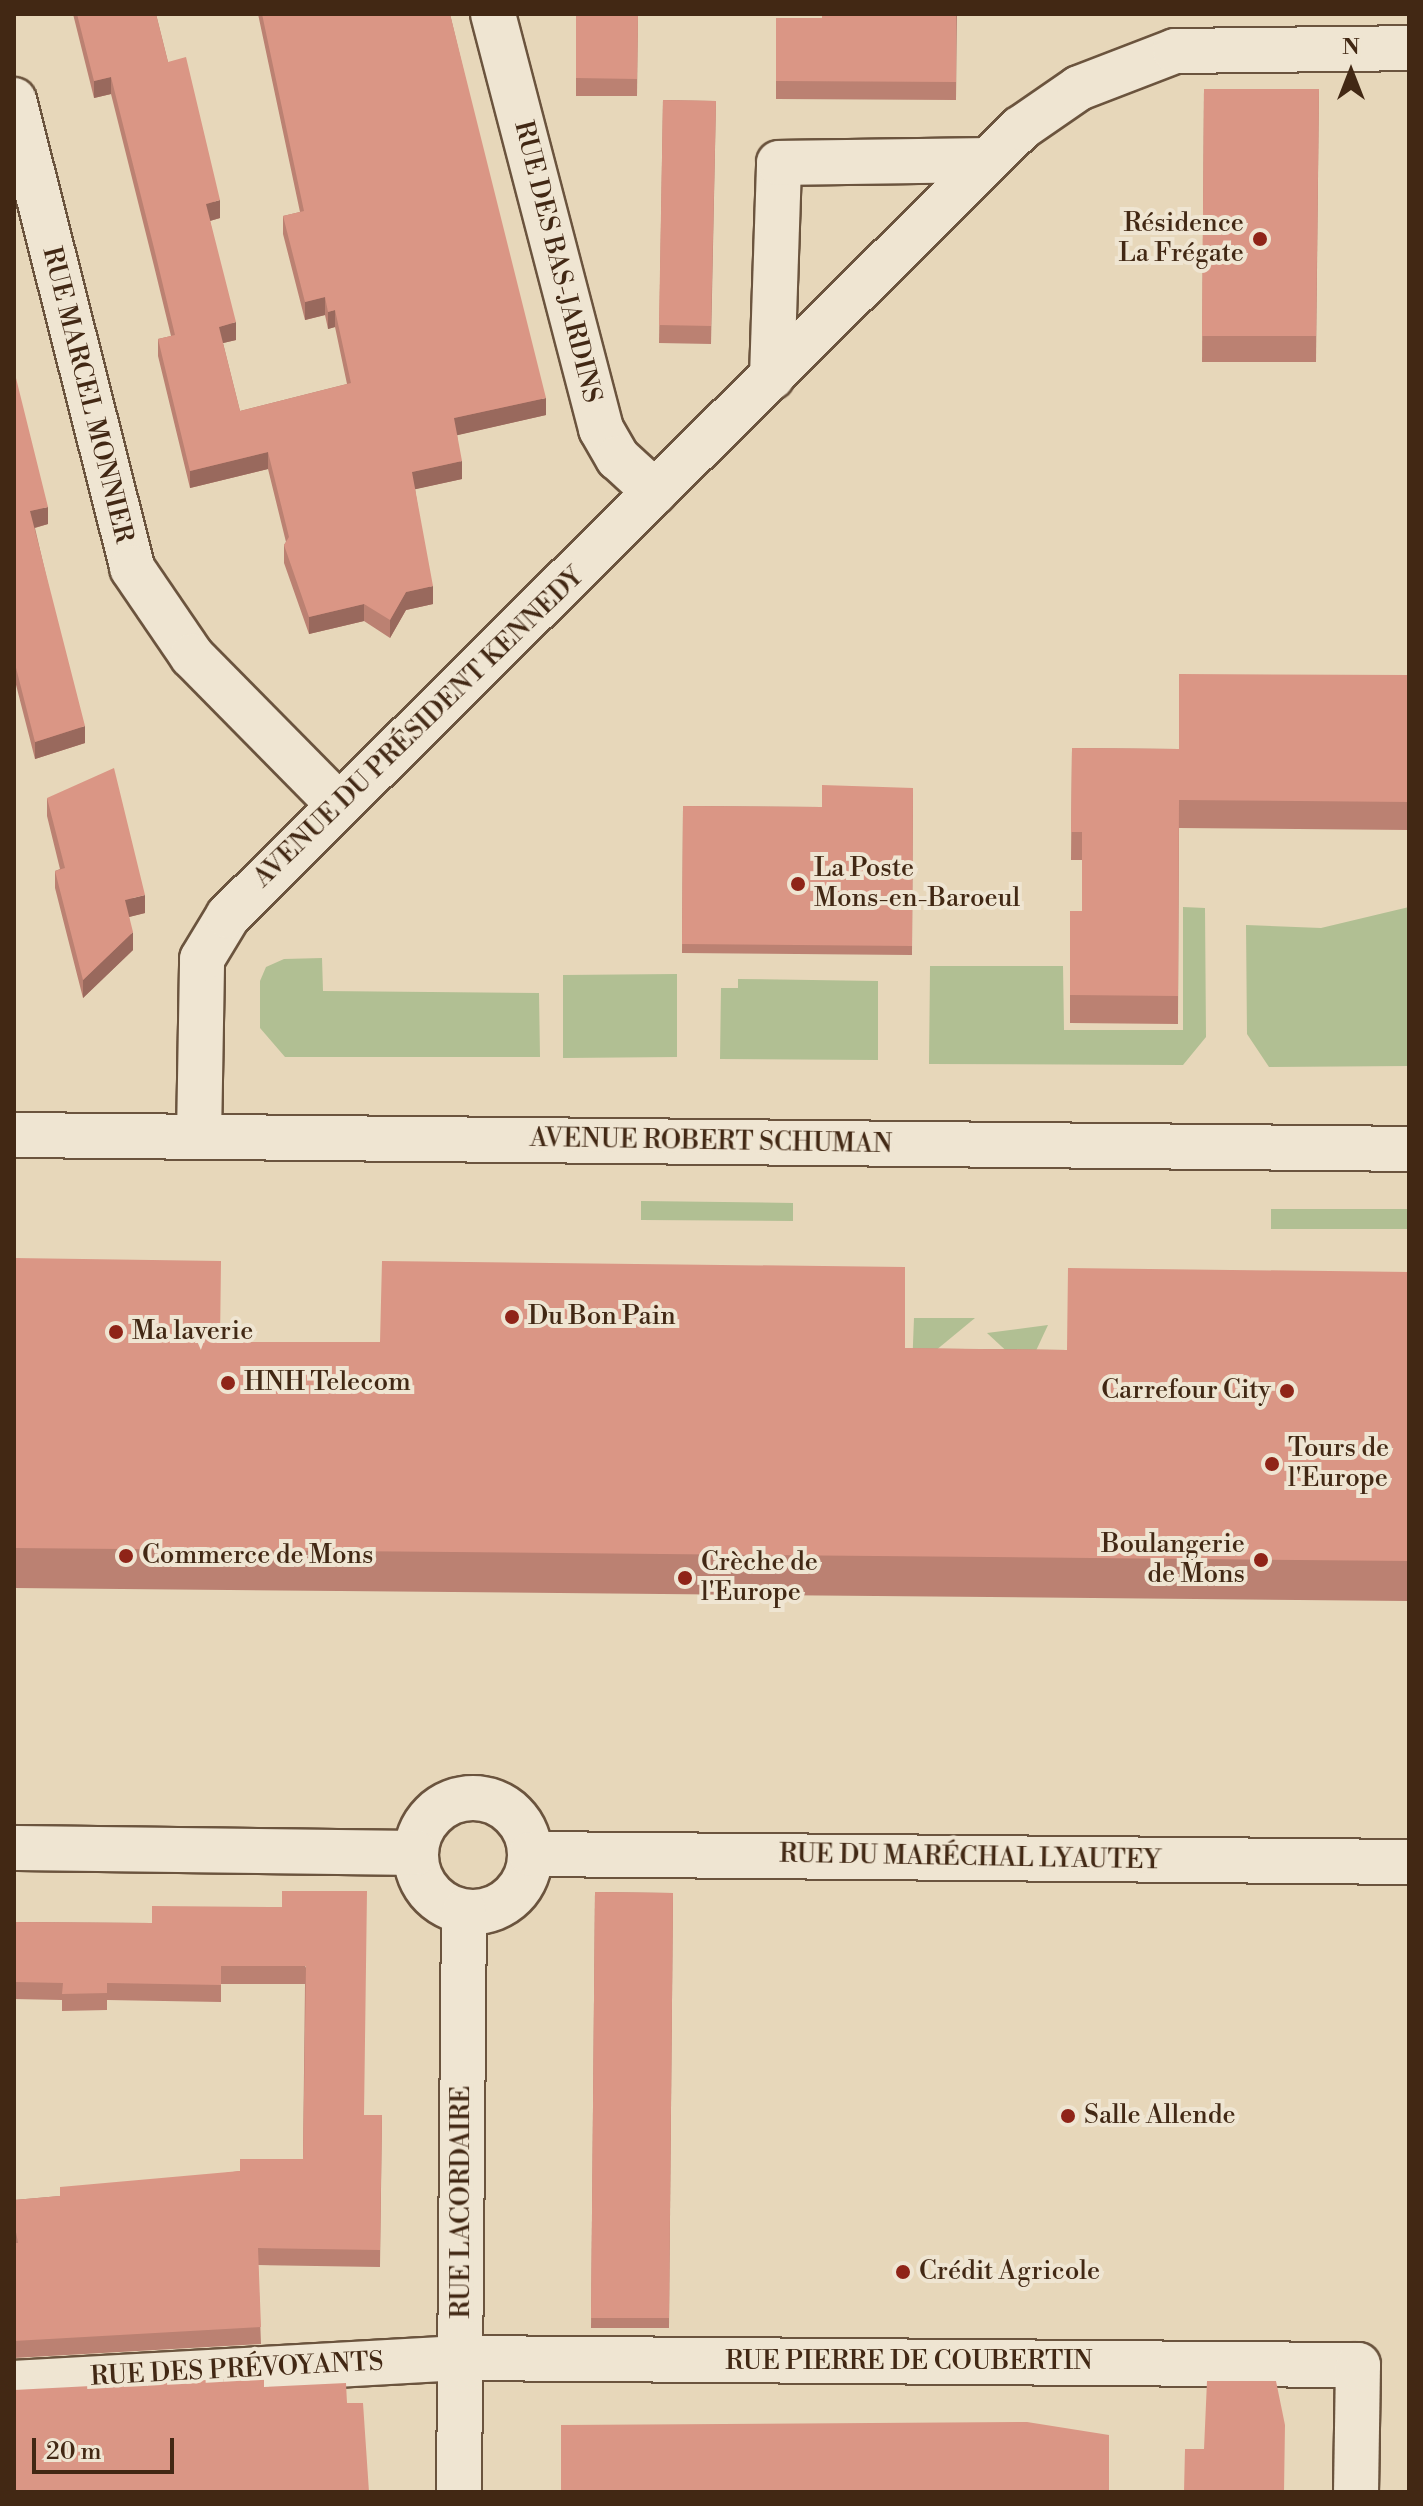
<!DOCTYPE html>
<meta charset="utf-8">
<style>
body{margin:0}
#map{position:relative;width:1423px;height:2506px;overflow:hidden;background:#e7d7ba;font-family:"Libre Bodoni",serif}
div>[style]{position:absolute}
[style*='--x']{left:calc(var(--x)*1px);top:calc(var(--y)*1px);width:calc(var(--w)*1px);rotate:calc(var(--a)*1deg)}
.green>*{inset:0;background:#b1bf93}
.roads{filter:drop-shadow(2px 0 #6b543e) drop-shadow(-2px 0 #6b543e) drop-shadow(0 2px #6b543e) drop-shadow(0 -2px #6b543e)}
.street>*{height:44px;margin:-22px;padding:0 22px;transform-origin:22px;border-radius:22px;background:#efe5d2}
.street>.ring{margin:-22px;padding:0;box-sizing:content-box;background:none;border:44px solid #efe5d2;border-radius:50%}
.secondary>*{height:44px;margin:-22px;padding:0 22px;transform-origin:22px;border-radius:22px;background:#efe5d2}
.wall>*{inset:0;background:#bb8172}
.shaded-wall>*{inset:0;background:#99695d}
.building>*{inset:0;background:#da9685}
.dots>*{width:22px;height:22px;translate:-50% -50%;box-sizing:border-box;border:4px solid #efe5d2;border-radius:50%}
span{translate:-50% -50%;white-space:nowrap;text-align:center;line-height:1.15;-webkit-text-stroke:8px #efe5d2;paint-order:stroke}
.poi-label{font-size:26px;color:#422814}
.right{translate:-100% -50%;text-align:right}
.left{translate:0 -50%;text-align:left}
.street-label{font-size:26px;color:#422814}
.frame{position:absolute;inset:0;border:16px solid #422814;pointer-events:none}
.north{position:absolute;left:1311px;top:32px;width:80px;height:80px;-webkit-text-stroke:6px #efe5d2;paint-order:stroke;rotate:0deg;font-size:22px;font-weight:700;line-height:32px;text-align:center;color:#422814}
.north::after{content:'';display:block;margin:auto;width:28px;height:36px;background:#422814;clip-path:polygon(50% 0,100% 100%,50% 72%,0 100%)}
.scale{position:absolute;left:32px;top:2438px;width:142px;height:36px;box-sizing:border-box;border:4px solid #422814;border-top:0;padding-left:10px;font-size:24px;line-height:28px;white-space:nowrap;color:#422814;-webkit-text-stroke:6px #efe5d2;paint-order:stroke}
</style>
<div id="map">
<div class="green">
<div style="clip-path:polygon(1183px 907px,1205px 908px,1206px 1037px,1183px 1065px,929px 1064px,930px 966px,1063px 966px,1064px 1030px,1183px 1030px)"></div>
<div style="clip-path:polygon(1409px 907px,1409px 1066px,1269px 1067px,1247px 1034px,1246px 925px,1321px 928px)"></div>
<div style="clip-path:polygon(322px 958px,323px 991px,539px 993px,540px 1057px,285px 1057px,260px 1028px,260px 981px,266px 967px,284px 959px)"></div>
<div style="clip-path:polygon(677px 974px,677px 1057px,563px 1058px,563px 975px)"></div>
<div style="clip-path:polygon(738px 979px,878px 981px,878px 1060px,720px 1059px,721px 988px,738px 988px)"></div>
<div style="clip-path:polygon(641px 1201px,793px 1203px,793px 1221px,641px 1220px)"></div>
<div style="clip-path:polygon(1271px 1209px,1409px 1209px,1409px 1229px,1271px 1229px)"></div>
<div style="clip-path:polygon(914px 1318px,975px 1318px,912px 1370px)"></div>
<div style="clip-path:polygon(1048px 1325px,1027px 1370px,987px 1333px)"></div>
</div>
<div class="roads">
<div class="street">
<div style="--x:493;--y:14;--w:429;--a:75.4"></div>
<div style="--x:601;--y:429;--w:34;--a:60"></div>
<div style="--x:618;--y:458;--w:50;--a:42.6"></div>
<div style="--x:14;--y:100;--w:483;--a:75.8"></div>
<div style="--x:132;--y:568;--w:107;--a:55.7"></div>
<div style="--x:192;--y:656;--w:209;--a:45.4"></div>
<div style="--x:772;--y:377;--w:214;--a:-88.1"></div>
<div style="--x:779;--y:163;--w:208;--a:-0.8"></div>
<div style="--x:199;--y:1137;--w:178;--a:-89"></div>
<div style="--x:202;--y:959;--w:50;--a:-58.8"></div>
<div style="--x:228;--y:916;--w:1118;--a:-44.82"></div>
<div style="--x:1021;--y:128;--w:70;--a:-34.6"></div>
<div style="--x:1079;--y:88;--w:103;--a:-21.1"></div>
<div style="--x:1175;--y:51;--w:234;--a:-0.7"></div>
<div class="ring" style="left:416px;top:1798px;width:70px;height:70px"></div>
<div style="--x:14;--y:1848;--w:402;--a:0.7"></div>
<div style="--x:531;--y:1854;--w:878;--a:0.52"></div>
<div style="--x:14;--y:2383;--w:447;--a:-3.2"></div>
<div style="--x:460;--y:2358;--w:898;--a:0.45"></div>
<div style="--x:1358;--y:2365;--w:127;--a:90.9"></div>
<div style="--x:459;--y:2492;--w:580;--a:-89.51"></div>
</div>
<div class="secondary">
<div style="--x:14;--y:1135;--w:1395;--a:0.57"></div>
</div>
</div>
<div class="wall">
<div style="clip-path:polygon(73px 14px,156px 14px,168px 62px,220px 218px,210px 221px,236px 340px,223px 343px,240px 411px,347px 384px,335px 327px,328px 329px,325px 315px,305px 320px,283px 234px,283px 216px,300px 212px,258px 14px,450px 14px,546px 415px,457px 435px,462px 479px,415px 489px,433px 604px,406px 610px,390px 638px,364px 621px,309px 634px,284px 563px,284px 545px,286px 542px,268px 469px,190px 488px,158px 356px,158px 339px,171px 336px,154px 266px,111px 94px,94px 98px)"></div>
<div style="clip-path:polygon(576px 14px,638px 14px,637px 96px,576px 96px)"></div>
<div style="clip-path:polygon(957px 14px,956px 100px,776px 99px,776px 18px,822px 18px)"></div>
<div style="clip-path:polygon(1204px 89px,1319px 89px,1316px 362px,1202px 362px)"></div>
<div style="clip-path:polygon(663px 100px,716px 101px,711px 344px,659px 343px)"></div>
<div style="clip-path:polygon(14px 375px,48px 524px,35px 528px,85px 743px,35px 759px,14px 677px)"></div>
<div style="clip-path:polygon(1409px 675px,1409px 830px,1179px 828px,1178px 1024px,1070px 1023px,1070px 911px,1082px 911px,1082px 860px,1071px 860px,1072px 748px,1179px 749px)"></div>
<div style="clip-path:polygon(913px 788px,912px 955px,682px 953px,683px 806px,822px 807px)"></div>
<div style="clip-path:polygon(47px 798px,145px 913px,129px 917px,133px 950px,83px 998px,55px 888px,55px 871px,60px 869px,47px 816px)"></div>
<div style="clip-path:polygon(14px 1258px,220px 1342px,1067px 1350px,1409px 1272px,1409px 1601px,14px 1588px)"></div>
<div style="clip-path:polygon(595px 1892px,673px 1893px,669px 2328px,591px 2328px)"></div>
<div style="clip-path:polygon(282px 1907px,364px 2115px,382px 2115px,380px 2267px,258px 2265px,261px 2344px,14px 2358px,14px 2200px,60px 2196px,240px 2171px,303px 2159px,305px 1984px,221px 1984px,221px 2002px,107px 2000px,107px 2010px,62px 2011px,62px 2000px,14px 1999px,14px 1922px,152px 1923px)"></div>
</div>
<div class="shaded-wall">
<div style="clip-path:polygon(111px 77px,111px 94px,94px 98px,94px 81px)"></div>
<div style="clip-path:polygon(220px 200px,220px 218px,206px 222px,206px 204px)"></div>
<div style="clip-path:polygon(325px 297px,325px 315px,305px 320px,305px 302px)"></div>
<div style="clip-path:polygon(335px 310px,335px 327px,328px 329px,328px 312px)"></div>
<div style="clip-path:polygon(236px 322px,236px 340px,219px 344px,219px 327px)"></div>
<div style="clip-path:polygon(546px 398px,546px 415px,454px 436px,454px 418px)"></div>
<div style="clip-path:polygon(268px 452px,268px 469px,190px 488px,190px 471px)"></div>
<div style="clip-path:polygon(462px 461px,462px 479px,412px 490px,412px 472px)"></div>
<div style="clip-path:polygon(48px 507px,48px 524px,30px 529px,30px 511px)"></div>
<div style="clip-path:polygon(433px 586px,433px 604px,406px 610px,390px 638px,390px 620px,406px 592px)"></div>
<div style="clip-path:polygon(364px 604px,364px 621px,309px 634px,309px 617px)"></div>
<div style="clip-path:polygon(85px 726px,85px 743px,35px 759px,35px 742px)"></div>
<div style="clip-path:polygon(145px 895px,145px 913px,125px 918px,125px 900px)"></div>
<div style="clip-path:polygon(133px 932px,133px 950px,83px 998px,83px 980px)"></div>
</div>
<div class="building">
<div style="clip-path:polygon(77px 14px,156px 14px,168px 62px,186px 57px,220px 200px,206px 204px,236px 322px,219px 327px,240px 411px,351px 383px,335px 310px,328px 312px,325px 297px,305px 302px,283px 216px,304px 211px,262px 14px,450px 14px,546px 398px,454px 418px,462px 461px,412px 472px,433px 586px,406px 592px,390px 620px,364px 604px,309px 617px,284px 545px,289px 537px,268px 452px,190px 471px,158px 339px,175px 335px,154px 248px,111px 77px,94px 81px)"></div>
<div style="clip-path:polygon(576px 14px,638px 14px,637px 79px,576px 78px)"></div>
<div style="clip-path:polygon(822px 14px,956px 14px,956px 82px,776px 81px,776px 18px,822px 18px)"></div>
<div style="clip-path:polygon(1204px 89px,1319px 89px,1316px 336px,1202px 336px)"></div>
<div style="clip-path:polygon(663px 100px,716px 101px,711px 326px,659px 325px)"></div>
<div style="clip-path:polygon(15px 374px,48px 507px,30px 511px,85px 726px,35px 742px,14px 660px)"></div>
<div style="clip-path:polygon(1179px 674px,1409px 675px,1409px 802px,1179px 800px,1178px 996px,1070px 995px,1070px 911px,1082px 911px,1082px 832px,1071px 832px,1072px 748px,1179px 749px)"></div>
<div style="clip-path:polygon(114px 768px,145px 895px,125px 900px,133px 932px,83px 980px,55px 871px,65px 868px,47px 798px)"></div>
<div style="clip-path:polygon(822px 785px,913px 788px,912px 946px,682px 944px,683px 806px,822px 807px)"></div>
<div style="clip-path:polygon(14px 1258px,221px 1261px,220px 1342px,380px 1342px,382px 1261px,905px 1267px,905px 1348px,1067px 1350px,1068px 1268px,1409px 1272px,1409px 1561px,14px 1548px)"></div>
<div style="clip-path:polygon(282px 1891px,367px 1891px,364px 2115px,382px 2115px,380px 2250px,258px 2248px,261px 2327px,14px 2341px,14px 2243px,18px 2243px,14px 2221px,14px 2200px,60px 2196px,60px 2187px,240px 2171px,240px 2159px,303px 2159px,306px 1966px,221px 1966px,221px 1985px,107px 1983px,107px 1993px,62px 1994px,63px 1983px,14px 1982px,14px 1922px,152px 1923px,152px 1906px,282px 1907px)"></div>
<div style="clip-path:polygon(595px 1892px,673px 1893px,669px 2318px,591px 2318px)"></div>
<div style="clip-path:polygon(264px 2377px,264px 2387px,346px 2383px,347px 2403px,363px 2403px,369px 2492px,14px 2492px,14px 2390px)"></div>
<div style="clip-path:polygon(1207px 2381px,1276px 2381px,1285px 2425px,1284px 2492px,1184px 2492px,1185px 2449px,1204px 2449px)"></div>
<div style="clip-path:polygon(1027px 2422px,1109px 2435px,1109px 2492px,561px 2492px,561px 2425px)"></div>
</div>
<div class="dots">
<div style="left:1260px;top:239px;background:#8f2418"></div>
<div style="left:798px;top:884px;background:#8f2418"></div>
<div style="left:512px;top:1317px;background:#8f2418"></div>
<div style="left:116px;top:1332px;background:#8f2418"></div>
<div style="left:228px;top:1383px;background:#8f2418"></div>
<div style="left:1287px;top:1391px;background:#8f2418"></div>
<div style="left:1272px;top:1464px;background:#8f2418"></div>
<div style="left:126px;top:1556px;background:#8f2418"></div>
<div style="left:1261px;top:1560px;background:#8f2418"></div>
<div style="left:685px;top:1578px;background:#8f2418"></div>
<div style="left:1068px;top:2116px;background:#8f2418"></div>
<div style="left:903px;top:2272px;background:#8f2418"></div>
</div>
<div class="poi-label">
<span class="right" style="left:1244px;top:239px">Résidence<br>La Frégate</span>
<span class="left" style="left:814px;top:884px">La Poste<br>Mons-en-Baroeul</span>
<span class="left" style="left:528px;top:1317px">Du Bon Pain</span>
<span class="left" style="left:132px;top:1332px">Ma laverie</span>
<span class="left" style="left:244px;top:1383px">HNH Telecom</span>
<span class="right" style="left:1271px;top:1391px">Carrefour City</span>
<span class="left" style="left:1288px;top:1464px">Tours de<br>l'Europe</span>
<span class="right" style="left:1245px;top:1560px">Boulangerie<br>de Mons</span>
<span class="left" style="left:142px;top:1556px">Commerce de Mons</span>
<span class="left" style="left:701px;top:1578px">Crèche de<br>l'Europe</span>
<span class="left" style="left:1084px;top:2116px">Salle Allende</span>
<span class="left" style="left:919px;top:2272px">Crédit Agricole</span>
</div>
<div class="street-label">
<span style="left:557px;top:262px;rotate:76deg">RUE DES BAS-JARDINS</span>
<span style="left:87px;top:395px;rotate:76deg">RUE MARCEL MONNIER</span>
<span style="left:419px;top:728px;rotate:-44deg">AVENUE DU PRÉSIDENT KENNEDY</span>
<span style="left:711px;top:1142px;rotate:1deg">AVENUE ROBERT SCHUMAN</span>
<span style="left:970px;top:1858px;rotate:1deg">RUE DU MARÉCHAL LYAUTEY</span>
<span style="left:462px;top:2202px;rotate:-90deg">RUE LACORDAIRE</span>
<span style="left:909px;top:2362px">RUE PIERRE DE COUBERTIN</span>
<span style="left:237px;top:2370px;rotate:-3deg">RUE DES PRÉVOYANTS</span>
</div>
<div class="frame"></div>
<div class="north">N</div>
<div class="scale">20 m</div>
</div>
